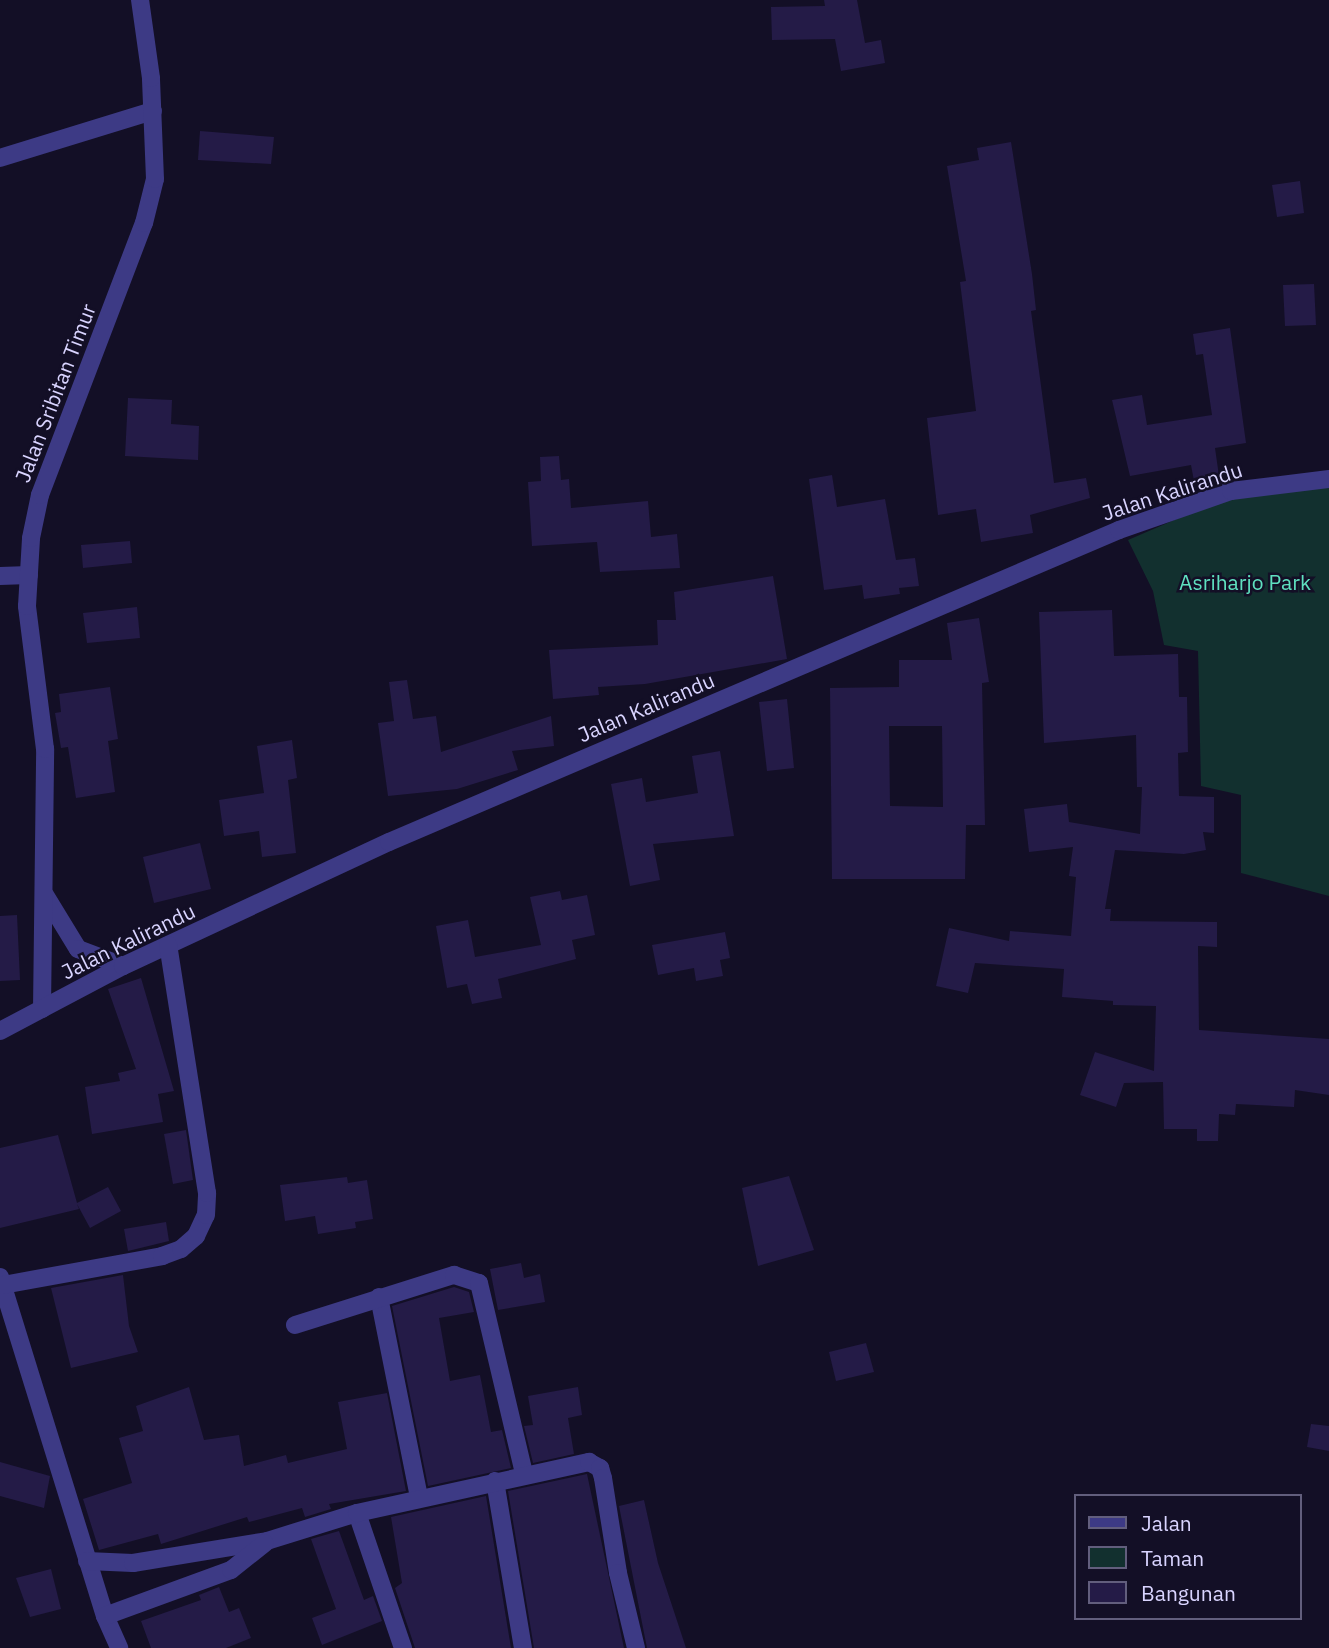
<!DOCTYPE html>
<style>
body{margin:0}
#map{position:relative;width:1329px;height:1648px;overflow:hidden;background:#130f26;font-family:"IBM Plex Sans",sans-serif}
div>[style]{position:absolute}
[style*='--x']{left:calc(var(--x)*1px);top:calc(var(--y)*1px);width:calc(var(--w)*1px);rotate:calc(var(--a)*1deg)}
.green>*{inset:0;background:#12302f}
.building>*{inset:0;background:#241b47}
.minor>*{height:18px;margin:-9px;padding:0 9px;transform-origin:9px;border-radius:9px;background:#3d3a85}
span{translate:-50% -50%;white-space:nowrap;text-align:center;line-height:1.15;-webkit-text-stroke:5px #130f26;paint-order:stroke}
.street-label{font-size:21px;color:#d9d4ff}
.park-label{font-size:21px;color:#5fe0c0}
.legend{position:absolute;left:1074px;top:1494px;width:228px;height:126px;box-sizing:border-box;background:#130f26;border:2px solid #625e7d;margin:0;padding:9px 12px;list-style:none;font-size:21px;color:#d9d4ff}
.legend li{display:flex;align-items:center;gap:14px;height:35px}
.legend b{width:35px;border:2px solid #625e7d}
</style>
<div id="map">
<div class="green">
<div style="clip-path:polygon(1329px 481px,1329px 896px,1241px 873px,1241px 795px,1201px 786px,1198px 651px,1164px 645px,1153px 591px,1128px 540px,1216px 502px)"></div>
</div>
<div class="building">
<div style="clip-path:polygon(824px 0,857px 0,865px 43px,881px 40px,885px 63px,841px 71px,835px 39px,772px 40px,771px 7px,825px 6px)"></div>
<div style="clip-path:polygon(200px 131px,274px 137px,271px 164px,198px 160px)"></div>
<div style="clip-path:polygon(1011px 142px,1032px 274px,1036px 310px,1031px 311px,1054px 483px,1086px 478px,1090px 498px,1030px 515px,1033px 533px,981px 542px,976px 509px,938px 515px,927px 418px,976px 411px,960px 282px,966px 281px,947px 166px,979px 160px,977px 148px)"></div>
<div style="clip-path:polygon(1300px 181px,1304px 213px,1277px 217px,1272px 185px)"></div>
<div style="clip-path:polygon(1314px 284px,1316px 325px,1285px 326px,1283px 285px)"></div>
<div style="clip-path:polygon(1230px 328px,1246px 443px,1215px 448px,1219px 476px,1194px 481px,1191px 465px,1130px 476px,1112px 400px,1142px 395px,1147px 425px,1212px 415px,1203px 354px,1196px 355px,1193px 334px)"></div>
<div style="clip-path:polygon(128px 398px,172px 400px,171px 424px,199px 426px,198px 460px,125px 456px)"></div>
<div style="clip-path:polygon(559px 456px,561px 480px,569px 479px,571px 508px,648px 501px,651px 537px,677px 534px,680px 568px,600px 572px,597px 542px,532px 546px,528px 482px,541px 481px,540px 457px)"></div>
<div style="clip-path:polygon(832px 475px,837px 507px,885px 499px,896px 560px,915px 558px,919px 586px,899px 588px,900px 594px,864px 599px,862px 585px,824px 590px,809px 479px)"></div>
<div style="clip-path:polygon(130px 541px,132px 563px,83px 568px,81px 545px)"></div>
<div style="clip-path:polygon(773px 576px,787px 659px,645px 684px,598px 687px,599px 695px,553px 699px,549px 650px,658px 645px,657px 620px,676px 620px,674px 592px)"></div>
<div style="clip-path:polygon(137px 607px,140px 638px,87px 643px,83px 613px)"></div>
<div style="clip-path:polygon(1112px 610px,1114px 656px,1178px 654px,1179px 697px,1187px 697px,1188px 752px,1178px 753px,1179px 796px,1214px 797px,1214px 833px,1203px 832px,1206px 850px,1184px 854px,1115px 850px,1105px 909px,1111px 909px,1110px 921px,1217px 922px,1217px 947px,1198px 946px,1199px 1030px,1329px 1039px,1329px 1095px,1295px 1090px,1294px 1107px,1236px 1104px,1235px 1115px,1219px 1114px,1218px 1141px,1197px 1141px,1197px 1129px,1164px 1129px,1163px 1082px,1124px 1083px,1116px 1107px,1080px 1095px,1095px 1052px,1154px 1071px,1156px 1006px,1113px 1005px,1113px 1001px,1062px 997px,1064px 969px,975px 963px,968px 993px,936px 986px,949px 928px,1009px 941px,1010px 931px,1071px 936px,1076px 877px,1069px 876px,1073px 847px,1029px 852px,1024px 809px,1067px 804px,1069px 822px,1140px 834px,1142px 787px,1137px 787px,1136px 735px,1044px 743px,1039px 612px)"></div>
<div style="clip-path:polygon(evenodd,979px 618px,989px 682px,982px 683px,985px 825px,966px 825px,965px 879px,832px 879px,830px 688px,899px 687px,899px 660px,952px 660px,947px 623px,979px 618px,889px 726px,942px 726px,943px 807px,890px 806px,889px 726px)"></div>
<div style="clip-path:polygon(407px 680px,413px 719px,436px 716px,441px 752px,551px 716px,554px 746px,512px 751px,518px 770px,457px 789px,388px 796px,378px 723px,394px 721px,389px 682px)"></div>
<div style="clip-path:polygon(110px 687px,118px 739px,108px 741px,115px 792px,76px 798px,68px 747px,61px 748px,55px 713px,61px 712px,59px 694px)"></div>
<div style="clip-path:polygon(787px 699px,794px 768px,767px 771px,759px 702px)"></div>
<div style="clip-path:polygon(292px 740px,297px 778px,288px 780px,296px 853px,262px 857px,259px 831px,224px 836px,219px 800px,264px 793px,257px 746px)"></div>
<div style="clip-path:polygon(720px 751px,734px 836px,653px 844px,660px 880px,630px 886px,611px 784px,642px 778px,646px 802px,698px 793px,692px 756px)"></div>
<div style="clip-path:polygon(200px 843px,211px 889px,154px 903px,143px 857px)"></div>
<div style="clip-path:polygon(560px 891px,562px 900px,587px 895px,595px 935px,572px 940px,576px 959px,498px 979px,502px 998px,472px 1004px,467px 984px,447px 988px,436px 926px,468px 920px,475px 957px,541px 945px,530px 897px)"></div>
<div style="clip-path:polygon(17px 915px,20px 980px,0 981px,0 916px)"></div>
<div style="clip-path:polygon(725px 932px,730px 958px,720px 960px,723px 976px,696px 981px,694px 968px,658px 975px,652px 945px)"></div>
<div style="clip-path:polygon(141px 978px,174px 1091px,158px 1094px,163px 1122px,92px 1134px,85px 1087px,120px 1081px,118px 1073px,136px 1069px,108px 989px)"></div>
<div style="clip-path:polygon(186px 1130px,193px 1180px,173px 1184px,164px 1134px)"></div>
<div style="clip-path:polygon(58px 1135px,77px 1203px,108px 1187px,121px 1211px,90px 1228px,77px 1204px,79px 1209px,0 1228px,0 1148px)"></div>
<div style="clip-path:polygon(789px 1176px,814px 1250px,758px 1266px,742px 1188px)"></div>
<div style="clip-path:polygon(347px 1177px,348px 1183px,367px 1180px,373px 1219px,355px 1222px,356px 1228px,318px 1234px,315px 1216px,285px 1221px,280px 1185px)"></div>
<div style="clip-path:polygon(166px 1222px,169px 1241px,128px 1251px,124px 1229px)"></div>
<div style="clip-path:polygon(521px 1263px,524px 1278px,540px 1274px,545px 1302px,498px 1310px,490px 1269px)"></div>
<div style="clip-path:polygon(123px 1275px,129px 1326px,138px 1352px,71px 1368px,51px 1288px)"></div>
<div style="clip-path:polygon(454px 1287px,469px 1292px,474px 1312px,439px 1318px,450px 1381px,480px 1375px,491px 1432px,502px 1430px,511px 1468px,428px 1486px,392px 1306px)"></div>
<div style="clip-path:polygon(866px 1343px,874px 1372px,836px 1381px,829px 1352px)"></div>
<div style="clip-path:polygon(189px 1387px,204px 1440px,239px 1435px,244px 1466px,286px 1455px,288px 1463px,347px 1449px,338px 1402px,387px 1393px,406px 1491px,329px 1504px,331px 1509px,305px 1517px,302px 1508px,249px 1522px,247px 1517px,161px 1544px,158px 1534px,99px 1550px,83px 1499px,132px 1483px,119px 1438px,143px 1431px,136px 1406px)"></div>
<div style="clip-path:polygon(578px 1387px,582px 1415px,568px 1418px,574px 1454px,533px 1463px,524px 1426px,533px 1425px,528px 1396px)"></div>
<div style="clip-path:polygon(1311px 1424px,1329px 1426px,1329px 1451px,1307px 1447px)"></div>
<div style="clip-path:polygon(0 1462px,50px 1476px,44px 1508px,0 1496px)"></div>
<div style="clip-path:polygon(587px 1474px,624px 1648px,534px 1648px,508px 1491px)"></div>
<div style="clip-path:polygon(486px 1496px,511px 1648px,415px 1648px,395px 1588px,402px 1583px,391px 1517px)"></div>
<div style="clip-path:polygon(644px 1500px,658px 1563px,686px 1648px,647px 1648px,619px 1506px)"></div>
<div style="clip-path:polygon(339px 1531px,364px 1600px,373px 1596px,382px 1621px,322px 1645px,312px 1618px,336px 1609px,311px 1539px)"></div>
<div style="clip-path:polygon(51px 1569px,61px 1609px,30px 1617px,16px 1578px)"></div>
<div style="clip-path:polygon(219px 1587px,229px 1612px,239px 1608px,251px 1638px,226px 1648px,151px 1648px,141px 1621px,201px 1600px,199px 1595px)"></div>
</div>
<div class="minor">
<div style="--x:0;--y:158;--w:160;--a:-17.1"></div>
<div style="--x:0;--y:576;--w:29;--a:-2"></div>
<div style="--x:45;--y:895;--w:63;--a:58.6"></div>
<div style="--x:78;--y:949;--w:48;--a:20.7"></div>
<div style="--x:42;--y:1009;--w:260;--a:-89.3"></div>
<div style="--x:45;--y:749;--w:144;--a:-97.2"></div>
<div style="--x:27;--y:606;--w:68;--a:-86.6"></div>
<div style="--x:31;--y:538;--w:44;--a:-78.2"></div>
<div style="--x:40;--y:495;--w:291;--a:-69.1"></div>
<div style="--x:144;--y:223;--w:45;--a:-76"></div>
<div style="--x:155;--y:179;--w:101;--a:-92.3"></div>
<div style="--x:151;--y:78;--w:79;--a:-98"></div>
<div style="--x:0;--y:1031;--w:139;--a:-27.9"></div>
<div style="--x:123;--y:966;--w:293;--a:-25"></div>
<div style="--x:389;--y:842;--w:794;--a:-23.14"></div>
<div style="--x:1119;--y:530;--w:119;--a:-19.2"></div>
<div style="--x:1231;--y:491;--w:99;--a:-7"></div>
<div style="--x:0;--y:1277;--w:355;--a:72.8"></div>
<div style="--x:105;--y:1616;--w:35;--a:66"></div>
<div style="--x:3;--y:1285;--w:162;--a:-10.3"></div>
<div style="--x:162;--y:1256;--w:20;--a:-20"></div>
<div style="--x:181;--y:1249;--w:20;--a:-41"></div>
<div style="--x:196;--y:1236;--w:23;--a:-65"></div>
<div style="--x:206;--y:1215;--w:22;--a:-87"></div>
<div style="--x:207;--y:1193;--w:251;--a:-98.9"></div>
<div style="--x:379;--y:1297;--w:205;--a:78.7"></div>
<div style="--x:295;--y:1325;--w:167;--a:-17.5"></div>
<div style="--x:454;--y:1275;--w:26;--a:18"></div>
<div style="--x:479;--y:1283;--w:196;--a:76.7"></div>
<div style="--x:495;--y:1481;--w:169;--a:80.5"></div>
<div style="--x:357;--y:1513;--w:143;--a:71.2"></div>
<div style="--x:87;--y:1561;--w:46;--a:2.5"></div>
<div style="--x:133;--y:1563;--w:136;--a:-9.3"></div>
<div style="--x:267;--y:1541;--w:94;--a:-17.3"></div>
<div style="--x:357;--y:1513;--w:238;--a:-12.4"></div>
<div style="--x:589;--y:1462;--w:13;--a:29"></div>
<div style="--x:600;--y:1468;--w:10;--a:73"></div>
<div style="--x:603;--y:1478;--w:96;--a:81"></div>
<div style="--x:618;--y:1573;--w:77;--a:76.5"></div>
<div style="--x:105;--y:1616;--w:134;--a:-20.1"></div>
<div style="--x:231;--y:1570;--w:43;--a:-38.5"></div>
</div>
<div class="street-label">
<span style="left:55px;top:393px;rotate:-69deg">Jalan Sribitan Timur</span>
<span style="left:1172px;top:491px;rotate:-18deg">Jalan Kalirandu</span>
<span style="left:646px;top:707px;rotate:-23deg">Jalan Kalirandu</span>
<span style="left:128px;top:941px;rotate:-26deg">Jalan Kalirandu</span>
</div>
<div class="park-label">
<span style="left:1245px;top:582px">Asriharjo Park</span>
</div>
<ul class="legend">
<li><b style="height:9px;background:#3d3a85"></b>Jalan</li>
<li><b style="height:19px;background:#12302f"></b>Taman</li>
<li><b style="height:19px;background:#241b47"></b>Bangunan</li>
</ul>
</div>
